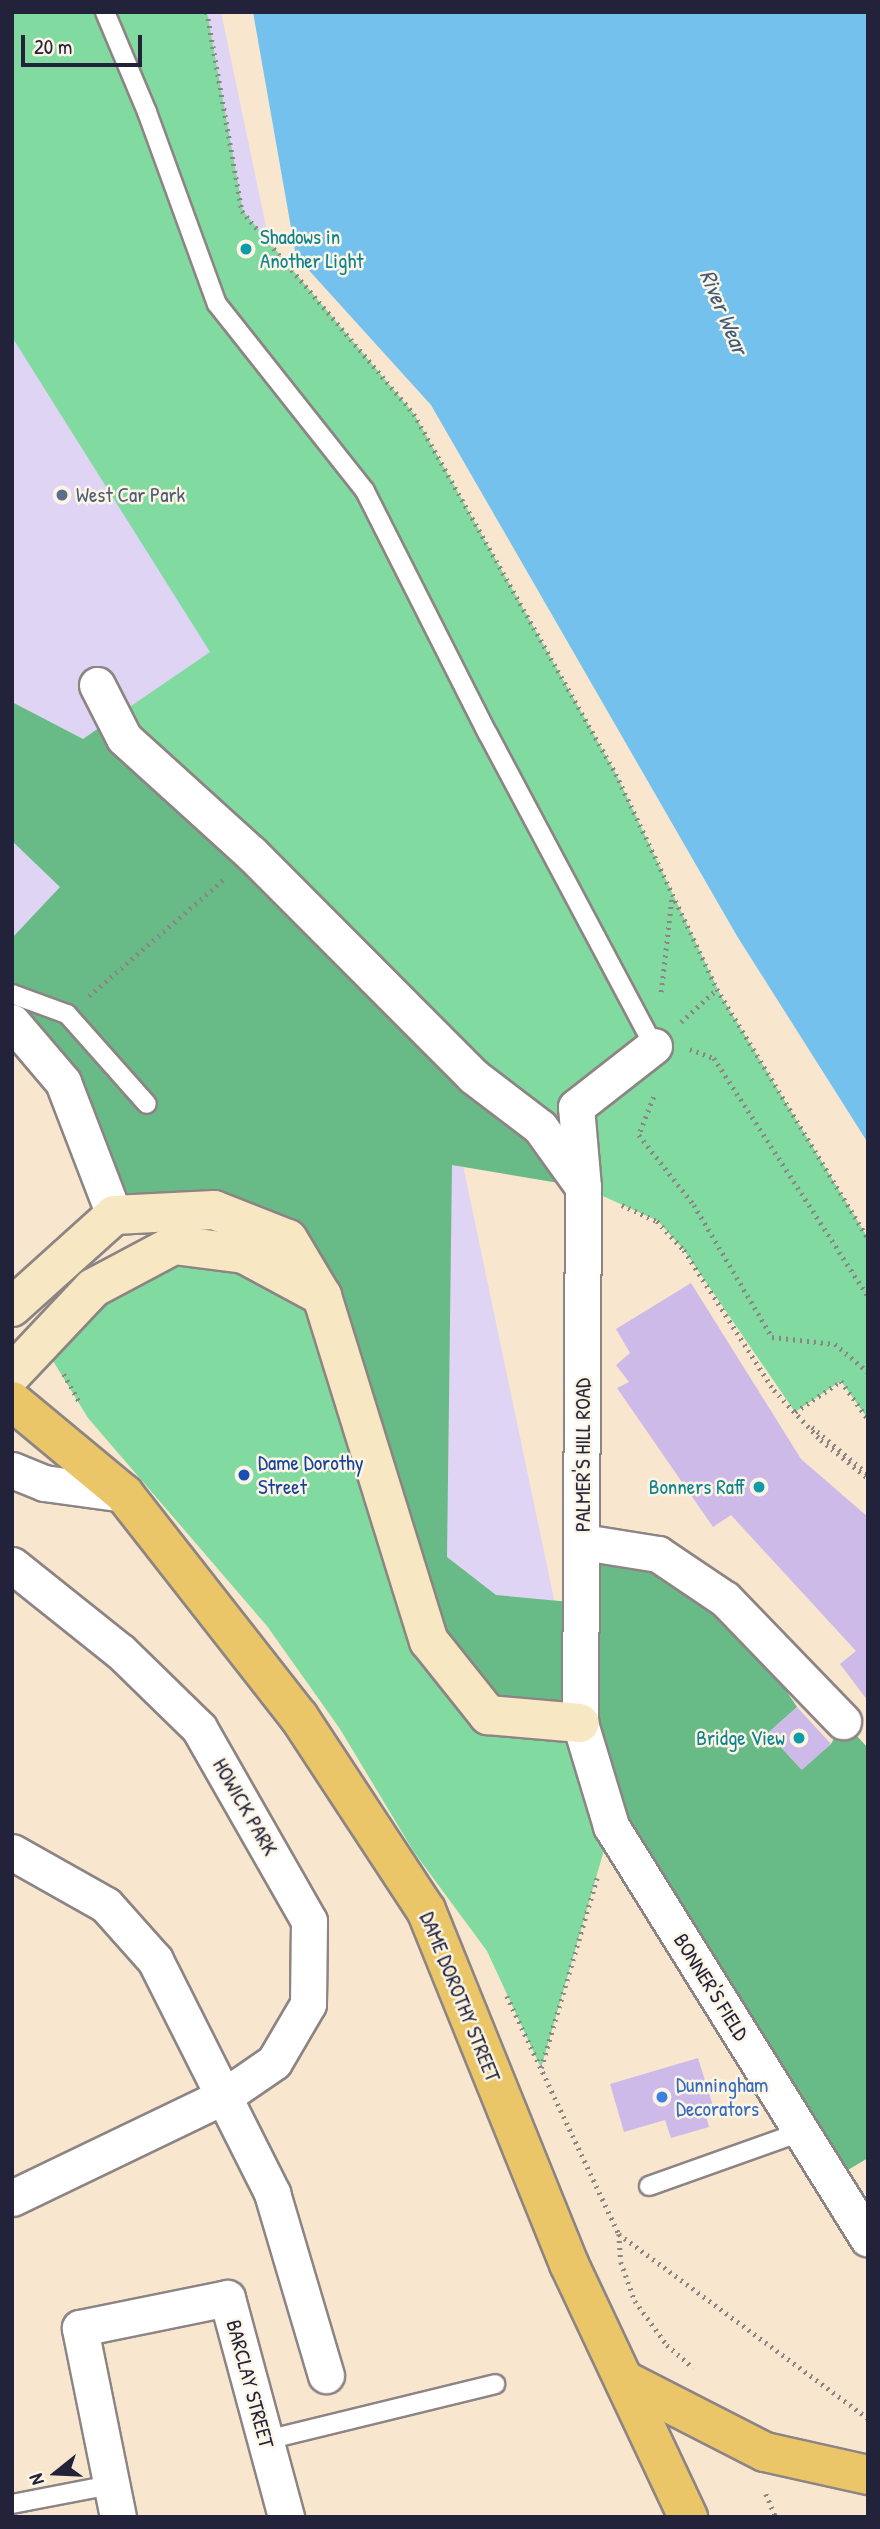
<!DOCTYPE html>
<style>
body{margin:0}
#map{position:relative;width:880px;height:2529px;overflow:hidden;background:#f8e6ce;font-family:"Patrick Hand",sans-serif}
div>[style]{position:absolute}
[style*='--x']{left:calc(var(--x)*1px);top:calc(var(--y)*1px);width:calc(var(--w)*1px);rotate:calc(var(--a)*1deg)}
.built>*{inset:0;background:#e0d4f4}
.green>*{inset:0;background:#81daa0}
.forest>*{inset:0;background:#68ba86}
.water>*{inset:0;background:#74c1ee}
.building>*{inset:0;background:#cdbae9}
.path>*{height:4.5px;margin-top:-2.25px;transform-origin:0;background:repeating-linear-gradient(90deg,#8d8484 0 2px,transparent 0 7px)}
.roads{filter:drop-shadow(2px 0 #8d8484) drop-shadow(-2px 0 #8d8484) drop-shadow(0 2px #8d8484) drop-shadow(0 -2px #8d8484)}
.lane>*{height:18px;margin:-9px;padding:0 9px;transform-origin:9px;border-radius:9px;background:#fff}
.street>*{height:35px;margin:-17.5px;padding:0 17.5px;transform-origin:17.5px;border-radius:17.5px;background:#fff}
.secondary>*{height:38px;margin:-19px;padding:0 19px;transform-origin:19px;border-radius:19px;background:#f7e8c3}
.primary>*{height:38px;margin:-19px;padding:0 19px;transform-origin:19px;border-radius:19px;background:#eac669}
.dots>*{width:19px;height:19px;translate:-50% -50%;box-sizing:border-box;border:4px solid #fcf5e5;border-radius:50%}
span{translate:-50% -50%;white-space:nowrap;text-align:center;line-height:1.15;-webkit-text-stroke:5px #fcf5e5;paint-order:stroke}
.culture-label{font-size:21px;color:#0d838f}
.left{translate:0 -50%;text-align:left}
.right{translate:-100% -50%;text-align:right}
.service-label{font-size:21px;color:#4e5e75}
.street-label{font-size:21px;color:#22223b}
.transit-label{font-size:21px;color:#164399}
.shop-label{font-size:21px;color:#366cbe}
.water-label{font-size:23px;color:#3f5a7a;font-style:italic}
.frame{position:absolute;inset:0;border:14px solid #22223b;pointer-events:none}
.north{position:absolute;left:21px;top:2438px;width:70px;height:70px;-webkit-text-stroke:5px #fcf5e5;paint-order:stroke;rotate:252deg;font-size:19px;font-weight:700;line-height:28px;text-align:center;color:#22223b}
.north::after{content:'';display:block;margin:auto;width:24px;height:32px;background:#22223b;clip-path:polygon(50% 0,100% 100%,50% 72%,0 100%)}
.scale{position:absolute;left:21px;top:35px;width:121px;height:32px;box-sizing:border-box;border:4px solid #22223b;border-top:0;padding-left:9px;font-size:21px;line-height:24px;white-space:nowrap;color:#22223b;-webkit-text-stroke:5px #fcf5e5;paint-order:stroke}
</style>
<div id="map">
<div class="built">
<div style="clip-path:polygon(12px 12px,221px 12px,580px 1723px,488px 1715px,322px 1296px,68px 1095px,12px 1028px)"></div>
</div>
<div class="green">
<div style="clip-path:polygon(12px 12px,207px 12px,243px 211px,414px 414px,616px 774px,721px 996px,868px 1238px,868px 1419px,841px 1381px,795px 1412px,684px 1250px,658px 1221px,583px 1187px,112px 719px,210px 652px,12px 337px)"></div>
<div style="clip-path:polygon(174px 1245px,322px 1296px,429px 1641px,580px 1723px,611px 1826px,541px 2068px,487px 1951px,414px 1852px,340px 1729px,267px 1626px,88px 1418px,42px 1343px)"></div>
</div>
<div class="forest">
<div style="clip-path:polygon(12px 702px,83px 739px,112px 719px,583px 1187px,452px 1165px,447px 1557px,496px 1595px,581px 1603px,583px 1542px,725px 1599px,797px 1707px,768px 1733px,801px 1769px,831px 1744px,843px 1721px,868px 1748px,868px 2158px,831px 2180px,611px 1826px,580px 1723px,488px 1715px,429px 1641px,288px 1239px,114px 1215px,12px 1022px,12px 938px,60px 887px,12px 841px)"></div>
</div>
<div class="water">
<div style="clip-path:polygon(253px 12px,868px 12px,868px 1143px,737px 936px,431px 405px,296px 256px)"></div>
</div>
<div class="building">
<div style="clip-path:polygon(691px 1283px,801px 1459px,868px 1517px,868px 1701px,840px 1664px,856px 1651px,731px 1515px,713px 1527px,617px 1388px,629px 1382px,616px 1365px,630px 1353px,616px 1329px)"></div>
<div style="clip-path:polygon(797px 1707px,831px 1744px,802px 1770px,768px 1733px)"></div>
<div style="clip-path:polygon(698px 2058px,714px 2109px,705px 2112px,709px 2127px,671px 2138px,665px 2120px,624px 2132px,610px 2084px)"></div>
</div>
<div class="path">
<div style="--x:207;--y:12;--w:202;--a:80"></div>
<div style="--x:242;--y:211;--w:266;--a:49.7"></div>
<div style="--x:414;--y:414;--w:413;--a:60.7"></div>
<div style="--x:616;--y:774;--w:238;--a:64.8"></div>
<div style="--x:717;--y:989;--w:291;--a:58.8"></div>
<div style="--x:661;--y:992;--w:97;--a:-83.5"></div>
<div style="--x:89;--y:996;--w:180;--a:-40.9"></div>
<div style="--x:681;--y:1022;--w:49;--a:-42.5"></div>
<div style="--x:690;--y:1049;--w:26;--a:21"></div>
<div style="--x:714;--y:1058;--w:283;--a:57.1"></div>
<div style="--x:654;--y:1097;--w:41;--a:111.5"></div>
<div style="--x:639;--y:1135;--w:89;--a:51.8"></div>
<div style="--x:694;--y:1205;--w:153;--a:59.4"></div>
<div style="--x:772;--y:1337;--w:63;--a:6.3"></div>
<div style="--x:835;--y:1344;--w:43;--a:40.3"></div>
<div style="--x:622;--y:1205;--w:38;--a:25"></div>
<div style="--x:657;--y:1221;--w:40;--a:47"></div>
<div style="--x:684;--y:1250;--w:166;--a:57.3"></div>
<div style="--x:774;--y:1390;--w:69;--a:46.8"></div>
<div style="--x:821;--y:1440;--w:60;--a:39"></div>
<div style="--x:64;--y:1374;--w:33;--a:61"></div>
<div style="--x:795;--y:1412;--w:55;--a:-34"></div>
<div style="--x:841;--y:1381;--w:47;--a:54.6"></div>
<div style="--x:812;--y:1427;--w:73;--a:40"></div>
<div style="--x:507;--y:1996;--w:263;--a:64.8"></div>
<div style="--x:619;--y:2234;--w:28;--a:86"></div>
<div style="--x:621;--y:2262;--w:41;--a:70.3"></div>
<div style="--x:635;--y:2301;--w:54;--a:54"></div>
<div style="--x:667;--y:2345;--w:35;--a:41"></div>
<div style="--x:541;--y:2068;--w:198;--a:-73.6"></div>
<div style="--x:619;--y:2234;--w:310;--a:36.5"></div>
<div style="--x:766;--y:2494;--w:25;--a:67"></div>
</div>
<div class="roads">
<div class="lane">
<div style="--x:105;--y:12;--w:108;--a:67.2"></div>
<div style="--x:147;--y:112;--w:204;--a:70"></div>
<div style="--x:217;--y:304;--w:238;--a:51.6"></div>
<div style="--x:365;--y:491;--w:272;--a:63.2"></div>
<div style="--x:488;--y:734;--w:353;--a:62"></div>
<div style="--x:12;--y:994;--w:59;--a:20"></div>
<div style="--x:67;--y:1014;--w:120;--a:48.4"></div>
<div style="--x:649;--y:2186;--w:161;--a:-19.6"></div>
<div style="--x:266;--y:2440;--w:236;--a:-13.7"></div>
<div style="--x:12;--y:2504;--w:101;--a:-10.9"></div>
</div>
<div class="street">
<div style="--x:97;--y:685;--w:59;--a:63"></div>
<div style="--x:124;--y:738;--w:173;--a:42.2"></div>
<div style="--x:252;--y:854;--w:313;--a:45.1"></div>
<div style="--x:473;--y:1076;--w:84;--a:37.3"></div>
<div style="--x:540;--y:1127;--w:74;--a:54.4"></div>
<div style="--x:12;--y:1022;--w:79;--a:49.6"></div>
<div style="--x:63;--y:1082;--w:142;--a:69"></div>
<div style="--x:654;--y:1046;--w:99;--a:142"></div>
<div style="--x:576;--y:1107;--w:80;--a:85"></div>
<div style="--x:583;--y:1187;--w:536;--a:90.32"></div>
<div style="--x:580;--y:1723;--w:108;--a:73.2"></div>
<div style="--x:611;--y:1826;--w:486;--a:58.1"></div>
<div style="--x:12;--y:1470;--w:35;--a:22"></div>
<div style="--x:44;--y:1483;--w:81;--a:7.8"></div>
<div style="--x:583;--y:1542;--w:76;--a:9.1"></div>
<div style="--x:658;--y:1554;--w:81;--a:33.9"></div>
<div style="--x:725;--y:1599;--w:170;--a:46"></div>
<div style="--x:12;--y:1565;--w:139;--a:38.6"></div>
<div style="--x:121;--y:1652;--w:109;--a:44.3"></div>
<div style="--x:199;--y:1728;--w:222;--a:60.3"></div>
<div style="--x:309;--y:1921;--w:83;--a:90.7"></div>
<div style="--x:308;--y:2004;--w:67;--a:120.4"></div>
<div style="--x:274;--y:2062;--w:58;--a:145.5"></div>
<div style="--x:226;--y:2095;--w:237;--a:154.3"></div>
<div style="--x:12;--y:1852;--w:108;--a:29.4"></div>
<div style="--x:106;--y:1905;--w:74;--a:48.3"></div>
<div style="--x:155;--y:1960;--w:261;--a:63.3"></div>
<div style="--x:272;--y:2193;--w:190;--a:73.5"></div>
<div style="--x:118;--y:2517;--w:193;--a:-101.4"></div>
<div style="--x:80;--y:2328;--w:150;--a:-11.5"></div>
<div style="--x:227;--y:2298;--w:227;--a:74.9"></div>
</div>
<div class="secondary">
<div style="--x:12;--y:1307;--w:137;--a:-42"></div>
<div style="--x:114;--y:1215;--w:100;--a:-2.9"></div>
<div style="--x:214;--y:1210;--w:79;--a:21.4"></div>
<div style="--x:288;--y:1239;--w:66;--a:59.2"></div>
<div style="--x:322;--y:1296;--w:361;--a:72.8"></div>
<div style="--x:429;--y:1641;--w:95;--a:51.4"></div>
<div style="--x:488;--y:1715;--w:92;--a:5"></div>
<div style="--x:12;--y:1374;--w:118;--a:-46.7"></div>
<div style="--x:93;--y:1288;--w:92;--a:-28"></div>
<div style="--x:174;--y:1245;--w:71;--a:7.3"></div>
<div style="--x:244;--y:1254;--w:89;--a:28.3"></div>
</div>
<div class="primary">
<div style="--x:12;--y:1401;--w:146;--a:39.7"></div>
<div style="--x:124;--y:1494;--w:283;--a:51.9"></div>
<div style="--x:299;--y:1717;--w:231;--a:56.7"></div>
<div style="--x:426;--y:1910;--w:382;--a:68"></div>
<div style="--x:569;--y:2264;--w:280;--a:64.8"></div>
<div style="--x:624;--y:2380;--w:158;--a:27.1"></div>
<div style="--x:765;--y:2452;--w:106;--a:12.6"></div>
</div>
</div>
<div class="dots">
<div style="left:246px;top:249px;background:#0f9aa8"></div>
<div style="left:62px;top:495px;background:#5c6f8a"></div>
<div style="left:244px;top:1475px;background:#1a4fb4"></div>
<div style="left:759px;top:1487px;background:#0f9aa8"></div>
<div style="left:799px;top:1738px;background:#0f9aa8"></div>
<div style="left:662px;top:2097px;background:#3f7fe0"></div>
</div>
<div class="culture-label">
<span class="left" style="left:260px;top:249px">Shadows in<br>Another Light</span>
<span class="right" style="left:745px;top:1487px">Bonners Raff</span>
<span class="right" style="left:785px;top:1738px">Bridge View</span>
</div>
<div class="service-label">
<span class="left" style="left:76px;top:495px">West Car Park</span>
</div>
<div class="street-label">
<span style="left:583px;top:1455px;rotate:-90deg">PALMER'S HILL ROAD</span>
<span style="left:245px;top:1807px;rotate:60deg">HOWICK PARK</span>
<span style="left:711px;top:1987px;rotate:58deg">BONNER'S FIELD</span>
<span style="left:460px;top:1997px;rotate:68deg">DAME DOROTHY STREET</span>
<span style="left:250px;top:2384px;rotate:75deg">BARCLAY STREET</span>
</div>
<div class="transit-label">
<span class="left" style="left:258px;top:1475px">Dame Dorothy<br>Street</span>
</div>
<div class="shop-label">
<span class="left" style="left:676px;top:2097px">Dunningham<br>Decorators</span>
</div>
<div class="water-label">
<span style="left:724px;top:312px;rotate:67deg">River Wear</span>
</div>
<div class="frame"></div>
<div class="north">N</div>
<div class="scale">20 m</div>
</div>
